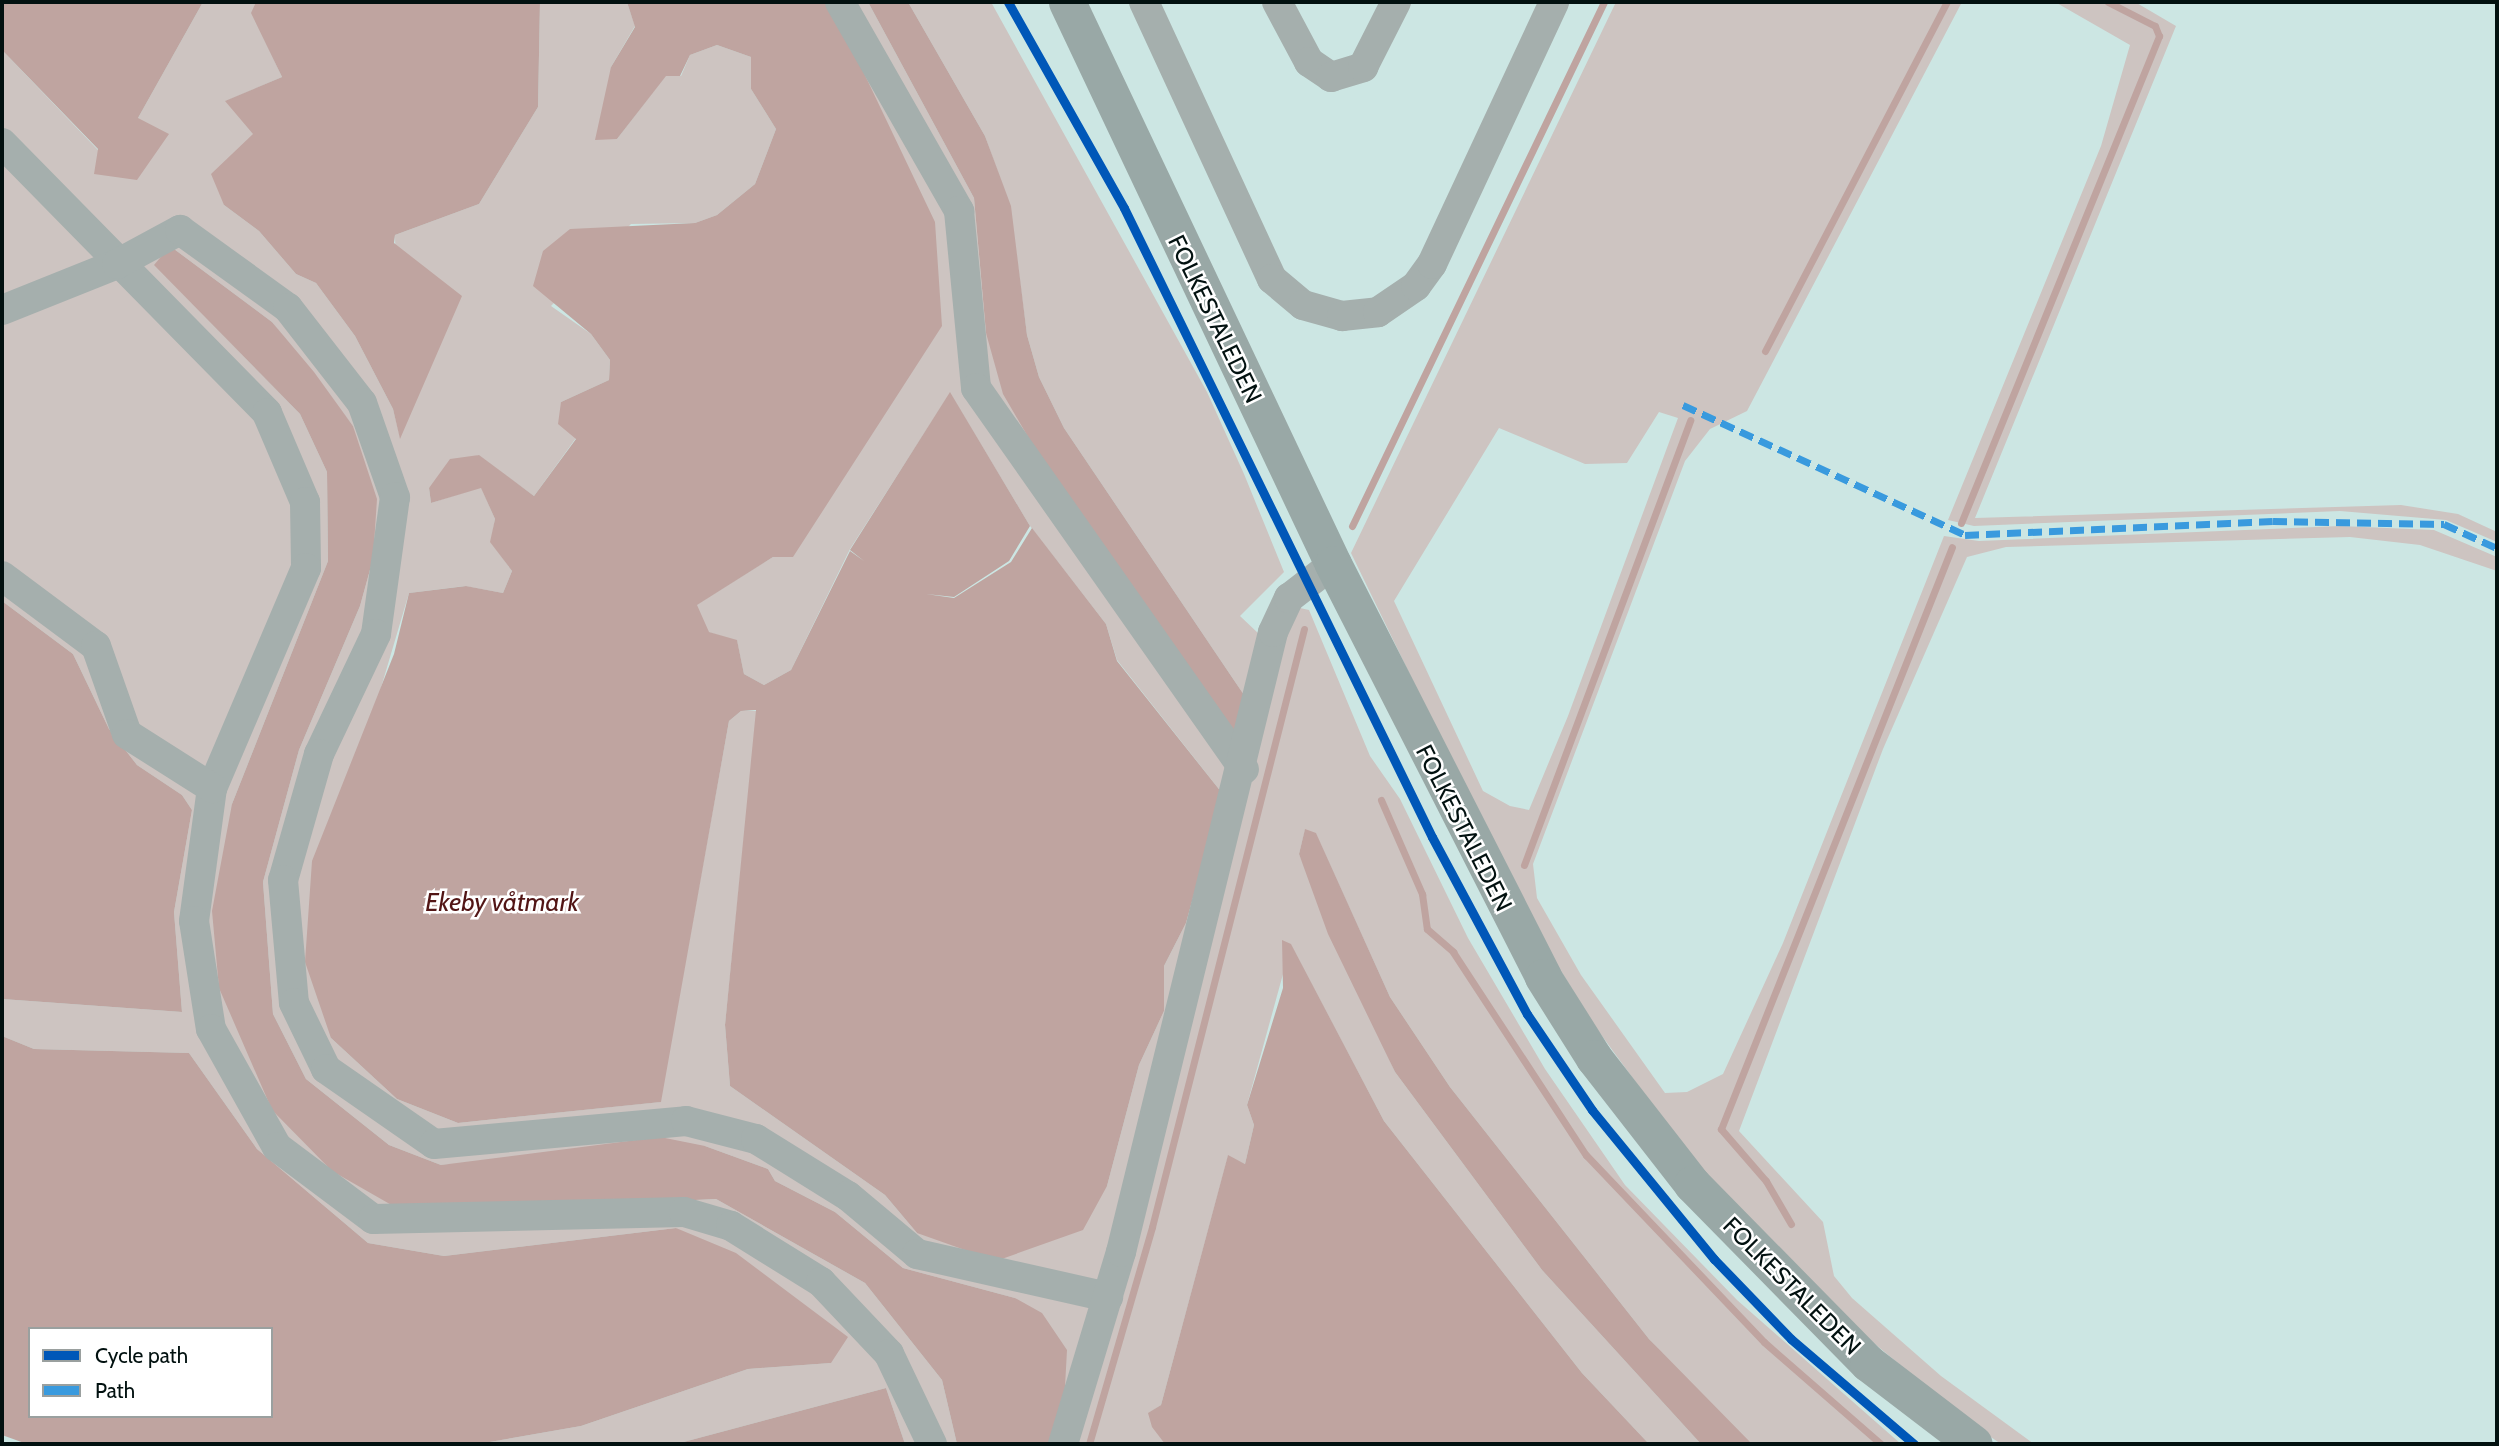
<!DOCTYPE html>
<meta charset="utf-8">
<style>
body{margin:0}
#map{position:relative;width:2499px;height:1446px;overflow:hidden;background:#cce6e3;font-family:Cabin,sans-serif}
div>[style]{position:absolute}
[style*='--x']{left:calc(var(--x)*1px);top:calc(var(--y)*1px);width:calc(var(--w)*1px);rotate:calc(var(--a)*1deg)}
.green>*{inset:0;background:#cdc4c1}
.water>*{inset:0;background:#bfa4a0}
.stream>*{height:7px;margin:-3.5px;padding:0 3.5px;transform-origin:3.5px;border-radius:3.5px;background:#bfa4a0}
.minor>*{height:30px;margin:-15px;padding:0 15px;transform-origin:15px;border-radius:15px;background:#a5afad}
.major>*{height:37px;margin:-18.5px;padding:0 18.5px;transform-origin:18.5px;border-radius:18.5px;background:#99a8a6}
.quiet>*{height:7px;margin-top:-3.5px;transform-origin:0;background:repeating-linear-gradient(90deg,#399ade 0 14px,transparent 0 21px)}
.cycleway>*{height:9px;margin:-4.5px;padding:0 4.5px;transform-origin:4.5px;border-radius:4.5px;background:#0057b8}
span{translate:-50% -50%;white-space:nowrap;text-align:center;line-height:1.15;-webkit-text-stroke:5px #fff;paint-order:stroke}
.street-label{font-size:24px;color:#021110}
.water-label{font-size:26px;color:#521515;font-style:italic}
.frame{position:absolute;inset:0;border:4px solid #021110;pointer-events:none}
.legend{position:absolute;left:28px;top:1327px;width:245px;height:91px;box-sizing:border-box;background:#fff;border:2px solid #9aa09f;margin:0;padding:9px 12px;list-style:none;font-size:21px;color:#021110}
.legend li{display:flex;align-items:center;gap:14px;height:35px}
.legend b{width:35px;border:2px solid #9aa09f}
</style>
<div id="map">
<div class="green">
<div style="clip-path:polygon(203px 2px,256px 2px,252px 13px,282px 77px,226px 101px,254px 134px,224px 205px,259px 231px,296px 274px,316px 283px,355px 336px,393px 409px,400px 437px,395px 235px,479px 204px,538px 107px,540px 2px,627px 2px,635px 26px,611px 67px,617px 139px,666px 75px,681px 76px,690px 55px,717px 45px,751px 57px,751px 89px,776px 129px,755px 184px,717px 215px,695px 223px,631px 224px,551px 306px,591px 334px,610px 360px,609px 380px,561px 402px,576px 438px,534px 496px,478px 455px,429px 488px,431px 503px,481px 487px,495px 519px,491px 542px,512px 571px,503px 593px,465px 586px,409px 593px,380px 691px,331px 1038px,397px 1099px,458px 1123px,660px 1102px,729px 721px,741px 711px,757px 711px,725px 1025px,730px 1086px,885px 1195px,917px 1233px,1107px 1186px,1139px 1065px,1164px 1011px,1164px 966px,1186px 923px,1222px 793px,1117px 660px,1106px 624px,1030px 526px,950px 393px,850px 549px,791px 670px,764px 685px,744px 674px,737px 641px,708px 632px,696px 605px,773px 557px,830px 2px,868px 2px,974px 198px,986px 333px,1246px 698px,1064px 428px,1039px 377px,1027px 335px,1010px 206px,985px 136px,908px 2px,991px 2px,1207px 392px,1244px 474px,1284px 572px,1240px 616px,1259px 634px,1300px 608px,1309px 610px,1370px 756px,1400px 799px,1468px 938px,1545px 1069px,1625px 1185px,1737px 1300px,1901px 1444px,1752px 1444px,1730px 1426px,1649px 1339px,1450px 1087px,1390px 997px,1316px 834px,1305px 830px,1299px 854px,1395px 1072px,1542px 1270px,1701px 1444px,1649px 1444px,1582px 1373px,1384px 1121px,1291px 945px,1247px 1105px,1254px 1125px,1245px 1164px,1228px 1156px,1161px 1405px,1149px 1413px,1165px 1444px,1048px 1444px,1064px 1405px,1015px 1298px,903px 1268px,835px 1212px,775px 1181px,768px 1169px,705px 1146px,441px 1165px,389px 1145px,306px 1079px,273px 1014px,263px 882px,299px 750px,360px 606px,373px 559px,353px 426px,272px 322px,170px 246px,155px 265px,300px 414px,327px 472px,328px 561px,232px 804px,272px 1110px,487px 1210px,716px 1199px,865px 1283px,942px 1380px,957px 1444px,905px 1444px,886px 1388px,676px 1444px,478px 1444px,581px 1426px,748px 1369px,831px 1363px,676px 1228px,444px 1256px,368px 1243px,257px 1149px,189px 1053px,34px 1049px,2px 1036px,2px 999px,182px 1012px,174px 912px,192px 810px,182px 795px,137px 765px,109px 729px,73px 654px,2px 601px,2px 50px,98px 150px,138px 118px)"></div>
<div style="clip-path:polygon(evenodd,1616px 2px,1962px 2px,1747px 411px,1710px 429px,1685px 461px,1533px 864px,1537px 898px,1581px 975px,1665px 1093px,1687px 1092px,1723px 1074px,1783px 943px,1944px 536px,1979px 541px,2340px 526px,2434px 530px,2497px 557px,2497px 571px,2420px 545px,2350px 537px,2006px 547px,1967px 557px,1883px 749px,1739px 1131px,1823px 1222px,1834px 1276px,1852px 1298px,1941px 1376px,2034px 1444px,2001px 1444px,1969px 1422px,1858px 1330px,1694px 1162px,1594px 1025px,1526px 914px,1351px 553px,1616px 2px,1659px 412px,1678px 418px,1568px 716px,1529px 810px,1510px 806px,1483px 791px,1394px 601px,1499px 428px,1585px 464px,1627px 463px,1659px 412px)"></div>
<div style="clip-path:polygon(2055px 2px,2135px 2px,2176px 26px,1975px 518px,2401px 505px,2458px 514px,2497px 532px,2497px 542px,2446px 520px,2340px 511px,1974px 526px,1948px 520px,2101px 146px,2130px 45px)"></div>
</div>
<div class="water">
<div style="clip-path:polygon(2px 2px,203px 2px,138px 118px,169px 134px,137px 180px,94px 174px,98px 149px,2px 50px)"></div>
<div style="clip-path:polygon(256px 2px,540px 2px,538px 107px,479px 204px,395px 235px,394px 243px,462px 296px,400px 439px,393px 409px,355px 336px,316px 283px,296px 274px,259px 231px,224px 205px,211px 174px,253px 134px,225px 101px,282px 77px,251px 13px)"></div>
<div style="clip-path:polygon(627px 2px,830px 2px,935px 222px,942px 326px,793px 557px,773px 557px,697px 605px,709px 632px,737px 640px,744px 674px,764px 685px,791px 670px,850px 551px,864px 561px,850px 550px,950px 392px,1030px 526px,1009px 561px,954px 597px,926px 594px,954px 598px,1011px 562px,1032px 528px,1106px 624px,1117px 661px,1222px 793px,1186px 923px,1164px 966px,1164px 1011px,1139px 1065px,1107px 1186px,1083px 1230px,996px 1261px,917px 1233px,885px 1195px,730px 1086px,725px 1025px,756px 710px,741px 711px,729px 721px,661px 1102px,458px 1123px,397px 1099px,331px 1038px,305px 962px,312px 861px,394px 654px,409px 593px,466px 586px,503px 593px,512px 571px,490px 542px,495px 519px,481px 488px,431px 503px,429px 488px,450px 459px,479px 455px,534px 496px,576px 439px,558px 424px,561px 402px,609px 380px,610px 360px,591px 334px,533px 286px,543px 251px,570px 229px,695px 223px,717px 215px,755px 184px,776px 129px,751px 89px,751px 57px,717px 45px,690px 55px,680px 76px,666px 76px,617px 139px,595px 140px,611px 67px,635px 27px)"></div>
<div style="clip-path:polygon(868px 2px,908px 2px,985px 136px,1011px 206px,1027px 335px,1039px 377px,1064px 428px,1246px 698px,1234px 731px,1052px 478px,1003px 394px,986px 333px,974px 198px)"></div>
<div style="clip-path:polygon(170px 246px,272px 322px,314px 372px,353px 426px,377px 499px,373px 559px,360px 606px,299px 750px,263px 882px,273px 1014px,306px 1079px,389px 1145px,441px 1165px,660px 1137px,705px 1146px,768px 1169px,775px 1181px,835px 1212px,903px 1268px,1015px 1298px,1042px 1313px,1067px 1350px,1064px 1405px,1048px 1444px,957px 1444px,942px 1380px,865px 1283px,716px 1199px,487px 1210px,395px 1207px,332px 1171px,272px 1110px,219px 988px,212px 911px,232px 804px,328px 561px,327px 472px,300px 414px,154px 265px)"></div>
<div style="clip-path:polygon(2px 601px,73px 654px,109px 729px,137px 765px,182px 795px,192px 810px,174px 912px,182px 1012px,2px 999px)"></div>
<div style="clip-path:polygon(1305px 829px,1316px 833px,1390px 997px,1450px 1087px,1649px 1339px,1752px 1444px,1701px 1444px,1542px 1270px,1395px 1072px,1328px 934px,1299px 854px)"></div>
<div style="clip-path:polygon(1282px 940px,1291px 944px,1384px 1121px,1582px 1373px,1649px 1444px,1165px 1444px,1152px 1427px,1148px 1413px,1161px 1405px,1228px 1155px,1245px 1164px,1254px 1125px,1247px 1105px,1283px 988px)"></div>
<div style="clip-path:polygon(evenodd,2px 1036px,34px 1049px,189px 1053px,257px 1149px,368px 1243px,444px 1256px,676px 1228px,736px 1253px,848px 1337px,831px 1363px,748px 1369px,581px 1426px,478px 1444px,27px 1444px,2px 1435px,2px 1036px,30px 1329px,271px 1329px,271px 1416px,30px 1416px,30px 1329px)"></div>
<div style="clip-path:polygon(886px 1388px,905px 1444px,676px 1444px)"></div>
</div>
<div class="stream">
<div style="--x:1765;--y:351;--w:394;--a:-62.5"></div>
<div style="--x:1961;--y:523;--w:526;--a:-67.87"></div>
<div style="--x:2159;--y:36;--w:11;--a:-112"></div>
<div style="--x:2155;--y:26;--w:53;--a:-152.9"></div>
<div style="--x:1352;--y:526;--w:581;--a:-64.32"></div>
<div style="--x:1381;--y:800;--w:103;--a:66.4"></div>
<div style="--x:1422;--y:894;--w:35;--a:82"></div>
<div style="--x:1427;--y:929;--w:35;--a:41"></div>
<div style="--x:1453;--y:952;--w:243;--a:56.8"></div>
<div style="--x:1586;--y:1155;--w:258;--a:46.4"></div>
<div style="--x:1764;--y:1342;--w:155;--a:41.1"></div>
<div style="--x:1524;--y:865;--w:475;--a:-69.5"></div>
<div style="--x:1791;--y:1224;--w:50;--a:-120.2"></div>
<div style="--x:1766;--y:1181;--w:69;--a:-130.9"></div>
<div style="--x:1721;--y:1129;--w:626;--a:-68.35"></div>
<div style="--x:1089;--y:1444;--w:226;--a:-73.8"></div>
<div style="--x:1152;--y:1227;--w:617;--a:-75.74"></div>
</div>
<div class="minor">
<div style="--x:840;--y:2;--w:241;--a:60.3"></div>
<div style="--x:959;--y:211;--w:178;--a:84.5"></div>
<div style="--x:976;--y:388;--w:466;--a:54.9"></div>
<div style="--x:1144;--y:2;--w:305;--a:65.2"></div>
<div style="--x:1272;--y:279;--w:40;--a:40"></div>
<div style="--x:1303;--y:305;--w:41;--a:15.8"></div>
<div style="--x:1342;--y:316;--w:36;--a:-6"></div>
<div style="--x:1378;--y:312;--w:46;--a:-34.4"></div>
<div style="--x:1416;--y:286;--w:27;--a:-54"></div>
<div style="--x:1432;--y:264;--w:289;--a:-65"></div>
<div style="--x:1277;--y:2;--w:68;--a:61.9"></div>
<div style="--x:1309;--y:62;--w:27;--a:34"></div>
<div style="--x:1331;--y:77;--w:34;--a:-17"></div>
<div style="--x:1363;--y:67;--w:73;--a:-63.1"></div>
<div style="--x:2;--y:143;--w:378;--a:45.5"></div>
<div style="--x:267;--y:413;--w:97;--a:66.9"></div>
<div style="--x:305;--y:502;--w:66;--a:89.1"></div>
<div style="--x:306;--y:568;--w:239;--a:113.1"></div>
<div style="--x:212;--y:788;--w:134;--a:97.7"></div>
<div style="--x:194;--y:921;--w:109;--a:81.1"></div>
<div style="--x:211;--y:1029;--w:135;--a:60.8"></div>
<div style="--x:277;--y:1147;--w:120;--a:36.9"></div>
<div style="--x:373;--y:1219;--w:311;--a:-1.3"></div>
<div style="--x:684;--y:1212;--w:49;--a:16.6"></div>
<div style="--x:731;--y:1226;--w:106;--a:31.9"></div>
<div style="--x:821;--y:1282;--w:99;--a:46.6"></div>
<div style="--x:889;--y:1354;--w:100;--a:64.5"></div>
<div style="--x:2;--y:310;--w:124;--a:-21.8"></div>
<div style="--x:117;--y:264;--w:72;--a:-28.4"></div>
<div style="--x:180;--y:230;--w:133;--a:35.8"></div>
<div style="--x:288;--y:308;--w:120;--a:52.1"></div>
<div style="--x:362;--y:403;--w:100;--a:70.7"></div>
<div style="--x:395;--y:497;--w:138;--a:97.9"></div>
<div style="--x:376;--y:634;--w:133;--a:115.4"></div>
<div style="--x:319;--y:754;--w:131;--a:105.9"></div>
<div style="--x:283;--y:880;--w:123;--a:84.9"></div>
<div style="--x:294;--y:1003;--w:73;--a:64.1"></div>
<div style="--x:326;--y:1069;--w:131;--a:34.8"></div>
<div style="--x:434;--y:1144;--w:253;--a:-5.2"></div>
<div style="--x:686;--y:1121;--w:72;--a:14.4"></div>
<div style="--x:756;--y:1139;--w:108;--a:31.8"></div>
<div style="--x:848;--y:1196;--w:90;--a:40"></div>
<div style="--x:917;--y:1254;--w:196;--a:12.7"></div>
<div style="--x:2;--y:576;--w:117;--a:36.7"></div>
<div style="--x:96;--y:646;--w:93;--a:70.6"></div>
<div style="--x:127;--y:734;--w:101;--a:32.4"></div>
<div style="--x:1063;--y:1444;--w:201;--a:-73.2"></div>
<div style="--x:1121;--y:1252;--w:638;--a:-76.22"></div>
<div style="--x:1273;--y:632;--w:38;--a:-65"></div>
<div style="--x:1289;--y:598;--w:56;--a:-37.7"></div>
</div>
<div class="major">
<div style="--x:1067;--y:2;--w:622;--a:64.67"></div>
<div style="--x:1333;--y:564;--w:463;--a:63"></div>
<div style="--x:1543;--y:977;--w:96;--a:57.8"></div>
<div style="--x:1594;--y:1058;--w:160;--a:52.1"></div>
<div style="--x:1692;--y:1184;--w:251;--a:45.5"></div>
<div style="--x:1868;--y:1363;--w:133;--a:37.4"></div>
</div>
<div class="quiet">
<div style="--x:1683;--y:405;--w:311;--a:24.7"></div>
<div style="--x:1965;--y:535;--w:308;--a:-2.6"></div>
<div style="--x:2273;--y:521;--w:171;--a:1"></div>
<div style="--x:2444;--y:524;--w:58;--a:24.4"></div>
</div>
<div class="cycleway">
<div style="--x:1008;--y:2;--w:236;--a:60.6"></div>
<div style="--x:1124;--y:208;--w:700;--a:63.91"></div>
<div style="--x:1432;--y:837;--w:201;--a:61.8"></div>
<div style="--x:1527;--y:1014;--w:116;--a:55.9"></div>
<div style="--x:1592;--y:1110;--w:193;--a:50.7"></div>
<div style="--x:1714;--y:1259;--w:111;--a:46.1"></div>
<div style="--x:1791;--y:1339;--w:162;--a:40.5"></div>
</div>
<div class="street-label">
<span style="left:1215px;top:319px;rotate:64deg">FOLKESTALEDEN</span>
<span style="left:1464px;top:828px;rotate:63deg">FOLKESTALEDEN</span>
<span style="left:1792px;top:1286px;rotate:45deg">FOLKESTALEDEN</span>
</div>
<div class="water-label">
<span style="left:502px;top:903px">Ekeby våtmark</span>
</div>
<div class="frame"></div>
<ul class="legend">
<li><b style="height:9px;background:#0057b8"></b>Cycle path</li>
<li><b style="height:9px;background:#399ade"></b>Path</li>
</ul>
</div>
